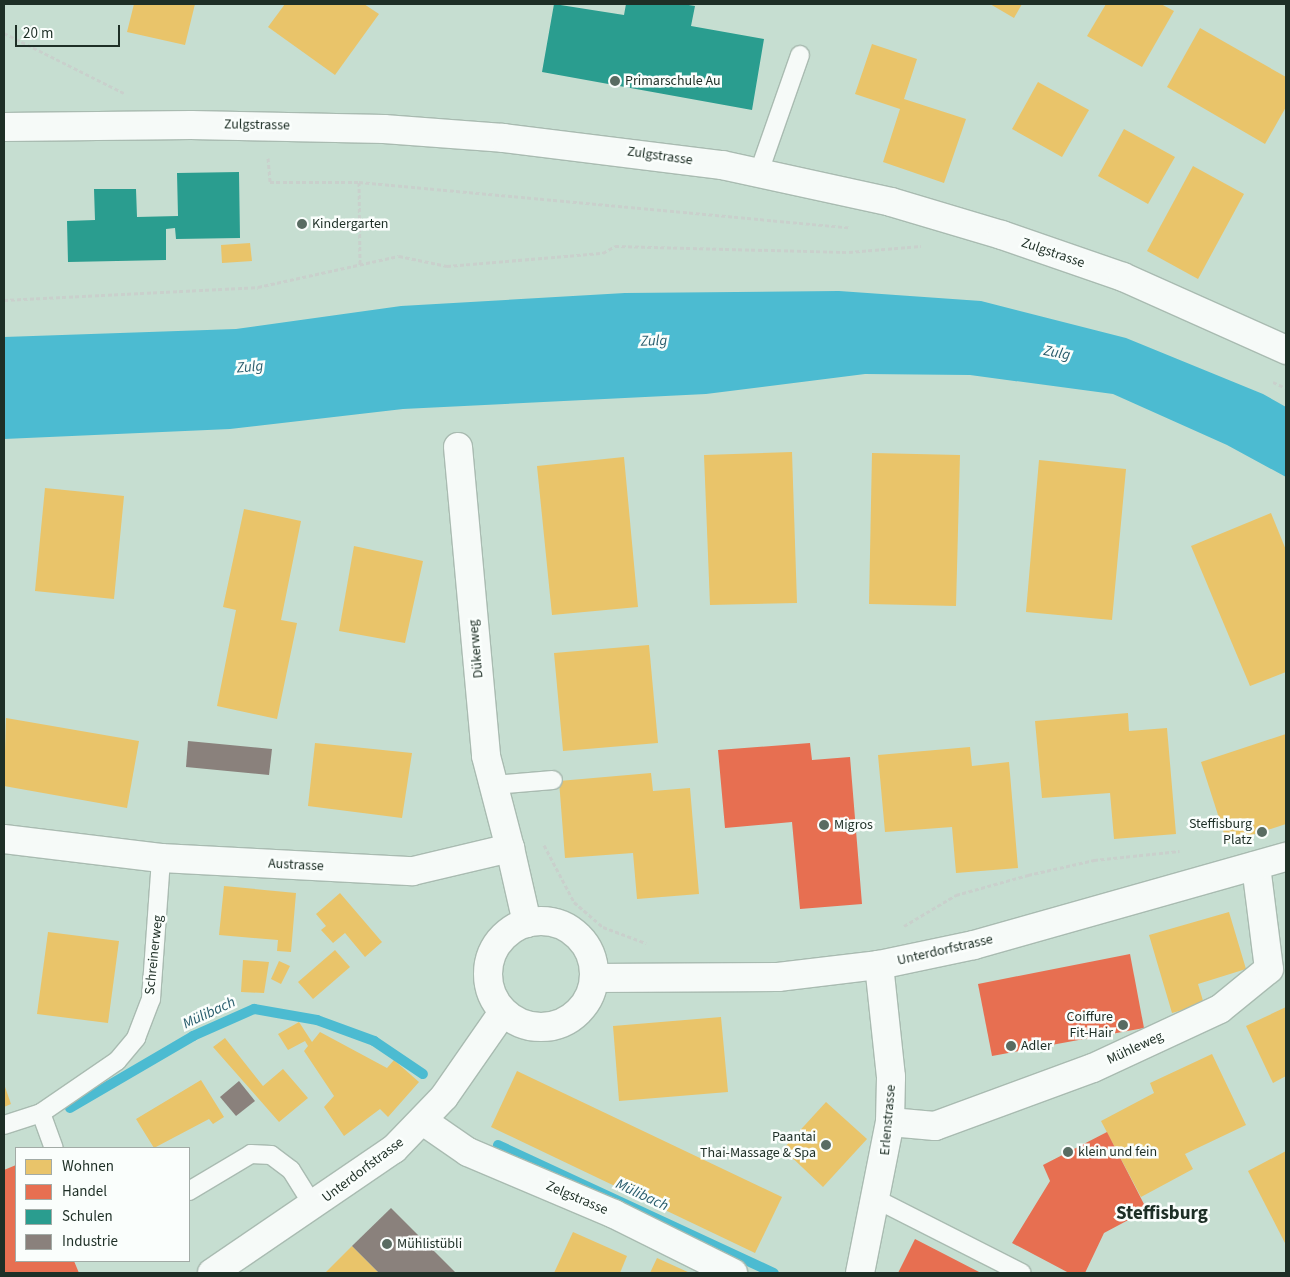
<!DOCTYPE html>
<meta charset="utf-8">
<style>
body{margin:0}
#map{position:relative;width:1290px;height:1277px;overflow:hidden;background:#c6ded1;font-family:"Source Sans 3",sans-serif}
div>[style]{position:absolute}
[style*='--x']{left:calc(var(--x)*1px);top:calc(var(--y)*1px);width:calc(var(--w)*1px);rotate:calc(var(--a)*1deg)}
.water>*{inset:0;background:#4cbbd1}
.homes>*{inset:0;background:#e9c46a}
.shops>*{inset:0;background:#e76f51}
.schools>*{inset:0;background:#2a9d8f}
.industry>*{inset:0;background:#8a817c}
.stream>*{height:10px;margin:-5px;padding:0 5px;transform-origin:5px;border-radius:5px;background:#4cbbd1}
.path>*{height:3px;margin-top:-1.5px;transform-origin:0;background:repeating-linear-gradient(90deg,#c9d0cc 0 4px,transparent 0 6.5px)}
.roads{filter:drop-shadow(1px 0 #a9bbb1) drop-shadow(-1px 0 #a9bbb1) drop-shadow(0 1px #a9bbb1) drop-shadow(0 -1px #a9bbb1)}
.lane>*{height:18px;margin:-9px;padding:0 9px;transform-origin:9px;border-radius:9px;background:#f6faf8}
.street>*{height:28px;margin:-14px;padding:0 14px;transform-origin:14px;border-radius:14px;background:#f6faf8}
.secondary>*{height:28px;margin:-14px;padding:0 14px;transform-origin:14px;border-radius:14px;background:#f6faf8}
.secondary>.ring{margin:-14px;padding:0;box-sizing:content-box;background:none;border:28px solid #f6faf8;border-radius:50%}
.dots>*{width:14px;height:14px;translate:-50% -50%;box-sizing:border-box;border:2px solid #fafefc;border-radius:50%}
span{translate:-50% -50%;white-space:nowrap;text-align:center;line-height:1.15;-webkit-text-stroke:5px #fafefc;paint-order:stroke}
.poi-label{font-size:14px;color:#1e2f26}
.left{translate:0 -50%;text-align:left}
.right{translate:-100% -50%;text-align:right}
.street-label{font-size:14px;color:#1e2f26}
.water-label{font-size:15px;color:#295d6d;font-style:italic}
.district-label{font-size:19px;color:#1e2f26;font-weight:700}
.frame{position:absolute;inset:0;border:5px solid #1e2f26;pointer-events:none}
.legend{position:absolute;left:15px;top:1147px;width:175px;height:115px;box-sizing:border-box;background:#fafefc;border:1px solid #a2aba6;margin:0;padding:6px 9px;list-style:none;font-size:15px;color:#1e2f26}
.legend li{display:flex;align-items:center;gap:10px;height:25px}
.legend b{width:25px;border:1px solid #a2aba6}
.scale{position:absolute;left:15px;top:25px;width:105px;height:22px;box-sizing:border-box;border:2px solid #1e2f26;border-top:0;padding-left:6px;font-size:15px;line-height:18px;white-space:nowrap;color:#1e2f26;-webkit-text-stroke:4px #fafefc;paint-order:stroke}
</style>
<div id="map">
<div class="water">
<div style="clip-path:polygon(839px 291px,981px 301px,1126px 338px,1263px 394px,1286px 407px,1286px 477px,1227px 445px,1113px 394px,970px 375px,865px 374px,706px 394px,403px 409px,230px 429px,4px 439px,4px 337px,236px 329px,401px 306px,625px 293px)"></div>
</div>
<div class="homes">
<div style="clip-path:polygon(134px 4px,195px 4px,185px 45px,127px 32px)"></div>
<div style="clip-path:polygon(285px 4px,364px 4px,379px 14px,335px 75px,268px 27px)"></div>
<div style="clip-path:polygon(990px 4px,1022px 4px,1014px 18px)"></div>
<div style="clip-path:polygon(1106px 4px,1161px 4px,1174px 11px,1142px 67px,1087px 36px)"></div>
<div style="clip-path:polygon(1200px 28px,1286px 77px,1286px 107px,1265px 144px,1167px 87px)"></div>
<div style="clip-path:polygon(872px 44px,917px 59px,904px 99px,966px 119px,944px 183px,883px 162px,900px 109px,855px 94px)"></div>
<div style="clip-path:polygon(1038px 82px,1089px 110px,1062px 157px,1012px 129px)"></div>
<div style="clip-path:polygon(1124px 129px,1175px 157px,1148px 204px,1098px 176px)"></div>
<div style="clip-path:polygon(1193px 166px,1244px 194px,1198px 279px,1147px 251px)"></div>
<div style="clip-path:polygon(250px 243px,252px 261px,222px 263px,221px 245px)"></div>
<div style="clip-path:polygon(792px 452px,797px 603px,710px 605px,704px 455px)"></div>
<div style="clip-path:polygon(872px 453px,960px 455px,956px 606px,869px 604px)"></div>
<div style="clip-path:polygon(624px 457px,638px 607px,552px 615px,537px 466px)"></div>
<div style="clip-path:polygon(1039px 460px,1126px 469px,1112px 620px,1026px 612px)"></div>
<div style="clip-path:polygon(45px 488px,124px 496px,114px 599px,35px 591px)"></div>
<div style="clip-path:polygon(244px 509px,301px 521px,281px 620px,297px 623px,277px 719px,217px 706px,236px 610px,223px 607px)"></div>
<div style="clip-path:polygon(1271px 513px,1286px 550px,1286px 672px,1250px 686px,1191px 546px)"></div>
<div style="clip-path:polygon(354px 546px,423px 561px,405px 643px,339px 631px)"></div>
<div style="clip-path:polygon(649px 645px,658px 743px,563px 751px,554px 653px)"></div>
<div style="clip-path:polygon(1128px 713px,1129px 731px,1167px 728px,1176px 834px,1114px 839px,1110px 793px,1042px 798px,1035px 721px)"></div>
<div style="clip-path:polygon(6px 718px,139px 741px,127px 808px,4px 786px)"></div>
<div style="clip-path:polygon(1286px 734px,1286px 824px,1227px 843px,1201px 762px)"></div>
<div style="clip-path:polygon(315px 743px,412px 753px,402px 818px,308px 806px)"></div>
<div style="clip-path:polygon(970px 747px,972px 766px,1009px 762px,1018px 868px,956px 873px,952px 827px,885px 832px,878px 755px)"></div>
<div style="clip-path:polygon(651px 773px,653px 791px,690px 788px,699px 894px,637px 899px,633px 853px,565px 858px,559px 781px)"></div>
<div style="clip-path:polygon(224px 886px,296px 893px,291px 952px,277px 951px,278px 940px,219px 935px)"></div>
<div style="clip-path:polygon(340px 893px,382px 942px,365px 957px,345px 933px,333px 943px,321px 930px,326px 926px,316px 914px)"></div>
<div style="clip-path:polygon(1229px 912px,1246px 969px,1198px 984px,1204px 1004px,1172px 1013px,1149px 935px)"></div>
<div style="clip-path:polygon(48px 932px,119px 941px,108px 1023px,37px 1014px)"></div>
<div style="clip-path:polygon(335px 950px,350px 967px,313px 999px,298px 982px)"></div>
<div style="clip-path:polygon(243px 960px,269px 962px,264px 993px,241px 992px)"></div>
<div style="clip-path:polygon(279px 961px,290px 966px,281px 984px,271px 979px)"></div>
<div style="clip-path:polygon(1286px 1007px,1286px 1076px,1273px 1083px,1246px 1026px)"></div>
<div style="clip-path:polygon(721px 1017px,728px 1092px,619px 1101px,613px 1026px)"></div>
<div style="clip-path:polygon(299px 1022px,312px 1042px,320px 1032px,387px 1068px,394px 1060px,419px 1082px,388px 1117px,380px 1109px,344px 1136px,324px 1107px,334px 1096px,304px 1051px,308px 1046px,305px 1041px,288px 1050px,278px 1034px)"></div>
<div style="clip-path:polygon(225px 1038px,263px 1086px,283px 1069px,308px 1098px,279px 1122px,213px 1047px)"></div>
<div style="clip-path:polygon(1212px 1054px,1246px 1125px,1185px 1154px,1193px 1169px,1141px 1197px,1101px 1121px,1154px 1093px,1150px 1083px)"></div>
<div style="clip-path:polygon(517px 1071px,782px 1197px,755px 1253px,491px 1127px)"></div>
<div style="clip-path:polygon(201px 1080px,224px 1117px,213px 1124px,209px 1119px,154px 1148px,136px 1119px)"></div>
<div style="clip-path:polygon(4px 1084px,11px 1104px,4px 1107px)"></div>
<div style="clip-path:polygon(826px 1102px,867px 1139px,823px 1187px,783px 1149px)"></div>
<div style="clip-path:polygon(1286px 1151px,1286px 1245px,1248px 1171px)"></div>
<div style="clip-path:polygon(573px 1232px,627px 1256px,620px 1273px,554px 1273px)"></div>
<div style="clip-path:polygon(352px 1246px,379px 1273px,325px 1273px)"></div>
<div style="clip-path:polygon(657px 1258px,690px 1273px,650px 1273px)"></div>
</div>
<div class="shops">
<div style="clip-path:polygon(810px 743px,812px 760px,850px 757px,862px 904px,800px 909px,792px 822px,725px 828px,718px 750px)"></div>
<div style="clip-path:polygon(1130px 954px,1144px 1028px,992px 1056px,978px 984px)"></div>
<div style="clip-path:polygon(1107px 1132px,1147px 1210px,1104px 1233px,1085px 1273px,1069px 1273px,1012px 1243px,1050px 1181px,1043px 1165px)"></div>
<div style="clip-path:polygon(16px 1165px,16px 1261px,74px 1261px,79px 1273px,4px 1273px,4px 1170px)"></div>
<div style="clip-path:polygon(915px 1239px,981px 1273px,898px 1273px)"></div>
</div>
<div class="schools">
<div style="clip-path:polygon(554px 4px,624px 15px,626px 4px,682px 4px,695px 6px,691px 26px,764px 39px,752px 110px,542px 72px)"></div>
<div style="clip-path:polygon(239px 172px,240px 238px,176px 239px,175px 228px,166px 229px,166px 260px,68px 262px,67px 221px,95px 220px,94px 189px,136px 189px,137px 217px,178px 216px,177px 173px)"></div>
</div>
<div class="industry">
<div style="clip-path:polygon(188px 741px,272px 749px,269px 775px,186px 767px)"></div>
<div style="clip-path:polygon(239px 1081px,255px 1101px,236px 1116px,220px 1097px)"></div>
<div style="clip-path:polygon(391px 1208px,456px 1273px,379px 1273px,352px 1246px)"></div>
</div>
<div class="stream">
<div style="--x:70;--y:1108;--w:143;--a:-30.3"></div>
<div style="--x:193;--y:1036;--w:67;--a:-23.9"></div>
<div style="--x:254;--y:1009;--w:64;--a:9.9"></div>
<div style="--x:317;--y:1020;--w:61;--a:20.2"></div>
<div style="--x:374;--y:1041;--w:59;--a:34"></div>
<div style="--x:498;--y:1145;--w:304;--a:24.9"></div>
</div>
<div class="path">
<div style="--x:4;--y:33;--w:134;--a:26.6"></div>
<div style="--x:268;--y:158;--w:24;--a:85"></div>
<div style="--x:270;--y:182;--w:89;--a:0"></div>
<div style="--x:359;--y:182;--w:83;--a:89.3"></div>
<div style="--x:359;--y:182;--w:494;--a:5.3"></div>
<div style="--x:4;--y:300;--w:254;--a:-2.9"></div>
<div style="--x:258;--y:287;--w:144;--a:-12.4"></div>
<div style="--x:399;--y:256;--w:49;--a:11.8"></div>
<div style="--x:447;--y:266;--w:157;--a:-4.8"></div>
<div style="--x:603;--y:253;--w:14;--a:-30"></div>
<div style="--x:615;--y:246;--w:234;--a:1.5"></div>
<div style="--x:849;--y:252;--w:72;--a:-4.8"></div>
<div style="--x:1273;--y:382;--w:14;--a:25"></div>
<div style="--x:544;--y:845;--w:64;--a:62.2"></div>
<div style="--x:574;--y:902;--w:38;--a:41"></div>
<div style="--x:603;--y:927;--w:46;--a:20.4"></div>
<div style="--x:904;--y:926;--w:61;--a:-30.8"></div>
<div style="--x:956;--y:895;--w:75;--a:-15.5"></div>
<div style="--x:1028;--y:875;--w:68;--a:-12.8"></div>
<div style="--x:1094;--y:860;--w:86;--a:-6"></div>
</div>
<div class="roads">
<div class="lane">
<div style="--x:759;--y:172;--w:124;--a:-70.7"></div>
<div style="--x:494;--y:785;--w:59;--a:-4.8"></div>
<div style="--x:41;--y:1113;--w:37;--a:70"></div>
<div style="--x:4;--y:1125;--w:39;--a:-18"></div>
<div style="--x:41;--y:1113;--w:92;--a:-34.4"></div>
<div style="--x:117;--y:1061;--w:30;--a:-50"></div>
<div style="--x:136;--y:1038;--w:42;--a:-69"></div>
<div style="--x:151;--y:999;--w:141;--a:-85.9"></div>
<div style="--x:189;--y:1191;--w:72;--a:-30.8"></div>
<div style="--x:251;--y:1154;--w:20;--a:3"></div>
<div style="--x:271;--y:1155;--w:25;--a:37"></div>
<div style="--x:291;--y:1170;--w:44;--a:58.1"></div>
<div style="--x:878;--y:1200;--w:161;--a:26.9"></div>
</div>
<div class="street">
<div style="--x:458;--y:447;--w:310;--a:84.8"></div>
<div style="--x:486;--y:756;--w:95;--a:75.4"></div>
<div style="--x:4;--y:839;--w:158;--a:6.9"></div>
<div style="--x:161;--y:858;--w:252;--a:3"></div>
<div style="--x:413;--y:871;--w:100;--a:-13.3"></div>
<div style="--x:510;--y:848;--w:77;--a:77.2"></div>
<div style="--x:423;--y:1121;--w:55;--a:34.6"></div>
<div style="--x:468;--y:1152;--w:159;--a:23"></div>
<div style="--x:614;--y:1214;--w:133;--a:26.4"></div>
<div style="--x:890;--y:1122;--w:45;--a:5.1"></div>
<div style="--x:935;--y:1126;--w:168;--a:-20.2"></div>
<div style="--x:1093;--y:1068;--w:140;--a:-24.9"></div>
<div style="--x:1220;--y:1009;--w:63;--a:-39.2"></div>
<div style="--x:1269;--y:969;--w:104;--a:-97.2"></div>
</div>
<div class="secondary">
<div style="--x:4;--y:127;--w:187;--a:-0.6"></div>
<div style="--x:191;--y:125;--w:193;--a:1.2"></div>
<div style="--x:384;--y:129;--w:120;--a:4.3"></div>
<div style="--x:504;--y:138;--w:220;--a:7.1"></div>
<div style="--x:722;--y:165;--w:173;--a:12.3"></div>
<div style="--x:891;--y:202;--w:116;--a:16.6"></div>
<div style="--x:1002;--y:235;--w:128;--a:19.1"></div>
<div style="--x:1123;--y:277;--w:179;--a:24.1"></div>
<div class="ring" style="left:488px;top:921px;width:78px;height:78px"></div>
<div style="--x:594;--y:978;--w:184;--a:-0.3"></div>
<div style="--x:778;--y:977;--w:102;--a:-6.8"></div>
<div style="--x:879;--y:965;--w:97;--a:-11.9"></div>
<div style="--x:974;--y:945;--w:324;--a:-15.8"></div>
<div style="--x:212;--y:1273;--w:220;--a:-34.3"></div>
<div style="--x:394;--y:1149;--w:72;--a:-46.1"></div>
<div style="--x:444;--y:1097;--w:103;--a:-55.2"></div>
<div style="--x:860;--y:1273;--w:154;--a:-78.8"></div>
<div style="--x:890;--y:1122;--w:45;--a:-88.7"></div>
<div style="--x:891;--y:1077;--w:113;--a:-96.1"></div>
</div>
</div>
<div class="dots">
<div style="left:615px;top:81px;background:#596c62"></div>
<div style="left:302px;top:224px;background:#596c62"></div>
<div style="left:824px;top:825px;background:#596c62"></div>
<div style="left:1262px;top:832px;background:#596c62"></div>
<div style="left:1123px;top:1025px;background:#596c62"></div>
<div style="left:1011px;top:1046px;background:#596c62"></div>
<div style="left:826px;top:1145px;background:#596c62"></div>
<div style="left:1068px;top:1152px;background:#596c62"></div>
<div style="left:387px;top:1244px;background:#596c62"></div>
</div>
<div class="poi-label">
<span class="left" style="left:625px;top:81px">Primarschule Au</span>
<span class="left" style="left:312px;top:224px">Kindergarten</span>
<span class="right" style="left:1252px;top:832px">Steffisburg<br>Platz</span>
<span class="left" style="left:834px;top:825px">Migros</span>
<span class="right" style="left:1113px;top:1025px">Coiffure<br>Fit-Hair</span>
<span class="left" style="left:1021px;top:1046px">Adler</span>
<span class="right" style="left:816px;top:1145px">Paantai<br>Thai-Massage &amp; Spa</span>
<span class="left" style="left:1078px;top:1152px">klein und fein</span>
<span class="left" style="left:397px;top:1244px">Mühlistübli</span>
</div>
<div class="street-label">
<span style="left:257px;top:125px;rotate:1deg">Zulgstrasse</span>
<span style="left:660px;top:156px;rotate:8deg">Zulgstrasse</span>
<span style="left:1053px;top:253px;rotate:19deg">Zulgstrasse</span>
<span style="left:476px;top:649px;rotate:-95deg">Dükerweg</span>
<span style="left:296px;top:865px;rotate:3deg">Austrasse</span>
<span style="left:945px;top:950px;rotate:-13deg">Unterdorfstrasse</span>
<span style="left:154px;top:955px;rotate:-84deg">Schreinerweg</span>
<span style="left:1135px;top:1048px;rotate:-25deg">Mühleweg</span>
<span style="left:888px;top:1120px;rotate:-85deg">Erlenstrasse</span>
<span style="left:363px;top:1170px;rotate:-37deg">Unterdorfstrasse</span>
<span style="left:577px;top:1198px;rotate:23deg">Zelgstrasse</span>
</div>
<div class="water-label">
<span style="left:654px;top:341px;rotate:-2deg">Zulg</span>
<span style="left:1057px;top:353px;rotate:11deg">Zulg</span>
<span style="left:250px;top:367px;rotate:-5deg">Zulg</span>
<span style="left:209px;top:1013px;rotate:-25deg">Mülibach</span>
<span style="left:642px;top:1195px;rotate:25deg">Mülibach</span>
</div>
<div class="district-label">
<span style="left:1162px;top:1214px">Steffisburg</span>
</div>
<div class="frame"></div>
<ul class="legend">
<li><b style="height:14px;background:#e9c46a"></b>Wohnen</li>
<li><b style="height:14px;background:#e76f51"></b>Handel</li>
<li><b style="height:14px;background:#2a9d8f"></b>Schulen</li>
<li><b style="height:14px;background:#8a817c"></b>Industrie</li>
</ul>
<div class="scale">20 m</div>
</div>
